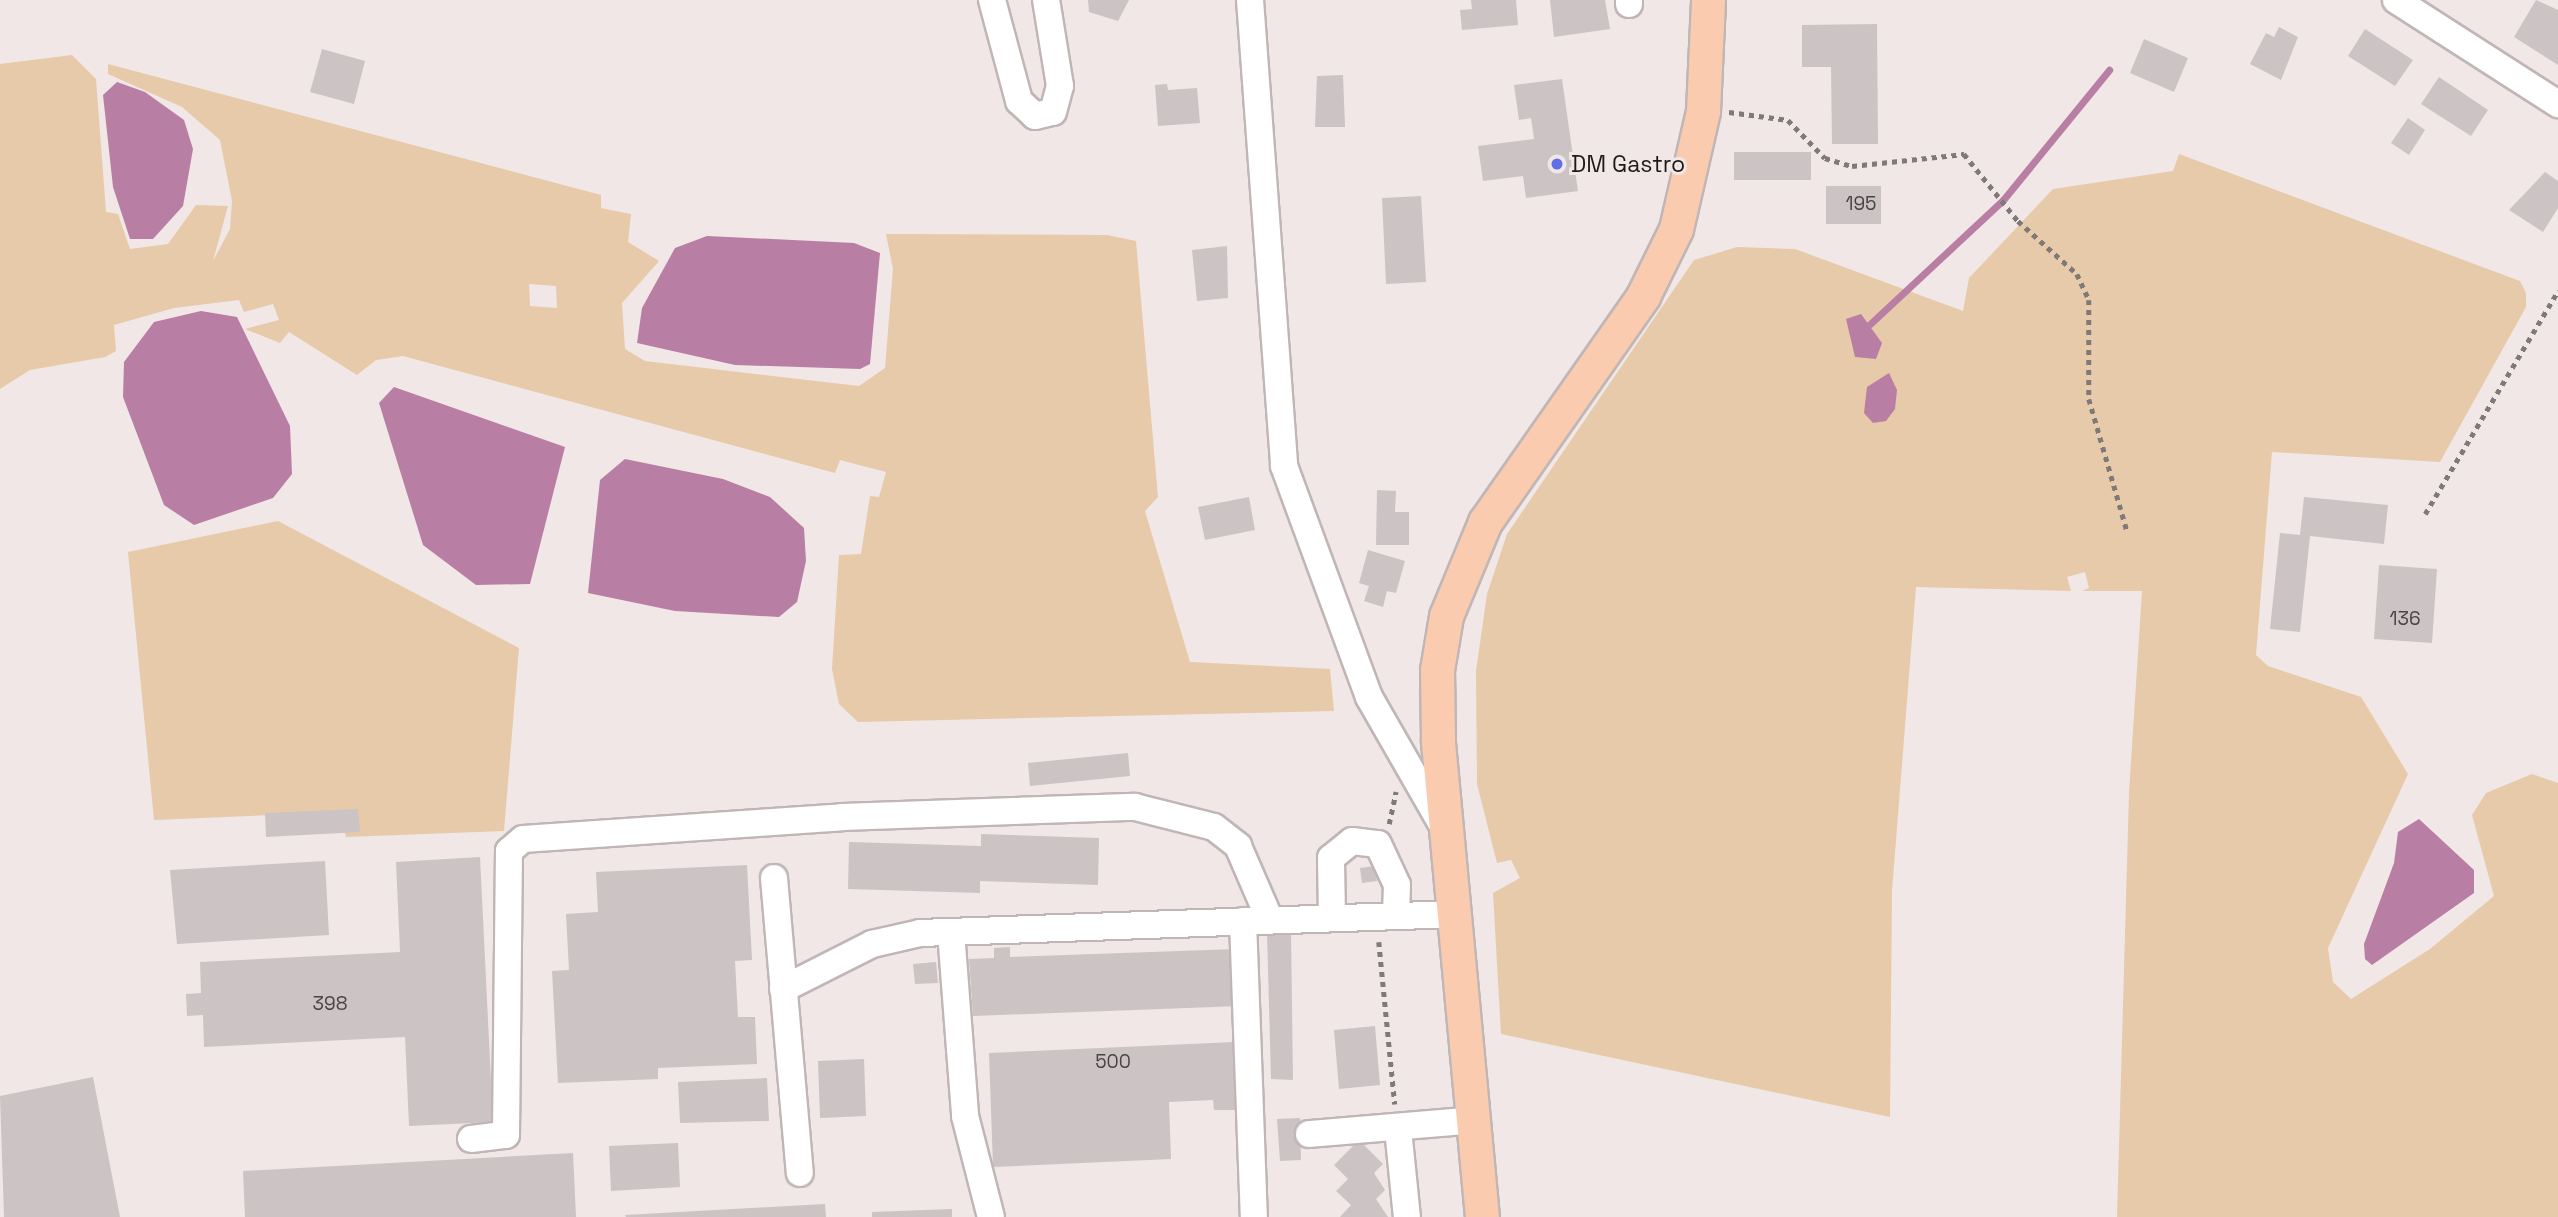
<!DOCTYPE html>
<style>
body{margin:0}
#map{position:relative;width:2558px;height:1217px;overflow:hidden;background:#f1e7e6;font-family:"Space Grotesk",sans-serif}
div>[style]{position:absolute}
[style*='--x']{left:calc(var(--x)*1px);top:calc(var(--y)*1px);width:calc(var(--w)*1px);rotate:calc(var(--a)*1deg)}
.green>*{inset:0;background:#e6caa9}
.water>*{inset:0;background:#b97ea3}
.stream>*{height:7px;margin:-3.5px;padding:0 3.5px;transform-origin:3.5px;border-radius:3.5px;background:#b97ea3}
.building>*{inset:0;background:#ccc3c5}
.path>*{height:4.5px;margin-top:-2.25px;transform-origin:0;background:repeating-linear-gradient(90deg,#7f7978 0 5px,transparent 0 10px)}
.roads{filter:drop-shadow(2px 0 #bfb6b5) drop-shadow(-2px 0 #bfb6b5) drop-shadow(0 2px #bfb6b5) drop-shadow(0 -2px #bfb6b5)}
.minor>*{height:26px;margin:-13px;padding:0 13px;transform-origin:13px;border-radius:13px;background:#fff}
.major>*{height:33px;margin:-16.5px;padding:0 16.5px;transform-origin:16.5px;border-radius:16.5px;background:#fbcbb0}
.dots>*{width:19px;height:19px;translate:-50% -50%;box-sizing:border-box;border:4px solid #f1e7e6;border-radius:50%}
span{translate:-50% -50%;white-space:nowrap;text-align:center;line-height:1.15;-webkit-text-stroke:6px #f1e7e6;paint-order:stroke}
.number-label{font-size:19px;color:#494444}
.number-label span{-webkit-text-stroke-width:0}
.poi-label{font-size:23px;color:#1d1a19}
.left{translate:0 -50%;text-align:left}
</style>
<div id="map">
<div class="green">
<div style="clip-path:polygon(evenodd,72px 55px,96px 79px,106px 212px,118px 214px,130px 249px,168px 244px,196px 205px,228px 206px,213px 261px,230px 229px,232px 201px,220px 140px,182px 107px,108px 74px,108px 64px,601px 195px,601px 208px,631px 214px,628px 242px,659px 261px,622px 303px,625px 349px,645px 361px,859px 386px,885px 368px,893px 269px,886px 234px,1107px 235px,1136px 241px,1158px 497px,1145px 511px,1190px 662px,1330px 669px,1334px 711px,858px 722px,839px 704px,832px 669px,839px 555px,861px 554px,870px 496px,879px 497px,886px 472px,840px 460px,835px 473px,403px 356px,376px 360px,357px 375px,289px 332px,280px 343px,245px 329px,279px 320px,273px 304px,244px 312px,239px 300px,174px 308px,114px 325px,116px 351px,105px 357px,30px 370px,0 389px,0 64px,72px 55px,529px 284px,556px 286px,557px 308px,530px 306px,529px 284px)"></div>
<div style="clip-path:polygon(2179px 154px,2520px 281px,2526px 293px,2526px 307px,2440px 462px,2272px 452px,2256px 655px,2268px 666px,2361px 697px,2408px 774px,2328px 948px,2333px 982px,2351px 999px,2430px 949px,2494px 896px,2472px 815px,2486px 793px,2532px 774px,2558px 783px,2558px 1217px,2117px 1217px,2129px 793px,2142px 591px,2082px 591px,2089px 588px,2085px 572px,2067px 577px,2071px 591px,1916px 587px,1892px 891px,1890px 1117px,1501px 1034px,1493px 893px,1520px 878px,1511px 860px,1497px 863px,1477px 784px,1476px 671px,1487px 594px,1507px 534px,1694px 260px,1737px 247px,1795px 249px,1963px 311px,1969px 278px,2053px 189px,2173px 171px)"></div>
<div style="clip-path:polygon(278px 521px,519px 648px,504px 831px,346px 837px,341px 812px,154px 820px,128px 552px)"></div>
</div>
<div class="water">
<div style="clip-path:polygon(117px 82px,145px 92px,184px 120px,193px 149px,183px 206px,153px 239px,130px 239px,113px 187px,103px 95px)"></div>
<div style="clip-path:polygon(707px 236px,854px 243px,880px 253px,870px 364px,860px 369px,735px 365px,637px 343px,642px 308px,675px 248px)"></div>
<div style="clip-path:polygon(201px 311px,237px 317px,290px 426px,292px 474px,273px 498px,194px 525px,164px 505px,123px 397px,124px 362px,154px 322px)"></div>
<div style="clip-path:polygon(1861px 314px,1882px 343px,1876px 359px,1855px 357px,1846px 319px)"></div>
<div style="clip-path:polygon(1889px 373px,1897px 390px,1895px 409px,1886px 421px,1873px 423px,1864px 413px,1867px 387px)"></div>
<div style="clip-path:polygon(394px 387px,565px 447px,530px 584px,476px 585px,423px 545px,379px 403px)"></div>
<div style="clip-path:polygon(625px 459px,723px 479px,770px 497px,804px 528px,806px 561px,797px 602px,779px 617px,675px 611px,588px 593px,600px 480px)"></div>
<div style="clip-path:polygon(2419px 819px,2474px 870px,2474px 893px,2372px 965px,2365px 959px,2364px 944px,2394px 863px,2398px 832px)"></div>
</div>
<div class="stream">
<div style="--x:1870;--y:324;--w:182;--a:-43"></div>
<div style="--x:2003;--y:200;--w:168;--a:-50.8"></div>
</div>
<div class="building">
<div style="clip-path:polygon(1088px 0,1129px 0,1118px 21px,1089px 12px)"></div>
<div style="clip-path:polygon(1471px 0,1516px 0,1518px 25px,1462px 30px,1460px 10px,1472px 9px)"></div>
<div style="clip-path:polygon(1550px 0,1605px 0,1610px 29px,1554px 37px)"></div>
<div style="clip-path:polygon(2536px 0,2558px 10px,2558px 65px,2514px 37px)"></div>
<div style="clip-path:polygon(1877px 24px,1878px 144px,1832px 144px,1831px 67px,1802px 67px,1802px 25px)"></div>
<div style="clip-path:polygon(2279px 27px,2298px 37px,2281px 80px,2250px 64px,2266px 33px,2274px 37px)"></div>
<div style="clip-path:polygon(2365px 29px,2413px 60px,2395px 86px,2348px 56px)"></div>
<div style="clip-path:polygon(2144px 39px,2188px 58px,2174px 92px,2130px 73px)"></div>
<div style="clip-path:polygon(322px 49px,365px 61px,354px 104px,310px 92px)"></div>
<div style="clip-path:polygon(1343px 75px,1345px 127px,1315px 127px,1317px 76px)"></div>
<div style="clip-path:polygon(2439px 77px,2488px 110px,2471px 136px,2421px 104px)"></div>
<div style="clip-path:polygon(1562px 79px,1578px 191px,1526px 198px,1523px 176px,1483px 181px,1478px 146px,1534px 139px,1531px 118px,1519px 120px,1514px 85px)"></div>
<div style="clip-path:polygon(1167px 84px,1168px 90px,1197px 88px,1200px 123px,1158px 126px,1155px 85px)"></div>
<div style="clip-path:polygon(2408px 118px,2425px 130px,2409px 155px,2391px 143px)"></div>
<div style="clip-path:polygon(1734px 152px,1811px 152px,1811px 180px,1734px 180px)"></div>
<div style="clip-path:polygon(2545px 172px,2558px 181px,2558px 208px,2543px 232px,2509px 210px)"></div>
<div style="clip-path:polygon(1826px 186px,1881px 186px,1881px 224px,1826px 224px)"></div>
<div style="clip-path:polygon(1421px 196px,1426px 282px,1386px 284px,1382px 198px)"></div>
<div style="clip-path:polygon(1227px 246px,1228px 298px,1197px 301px,1192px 250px)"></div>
<div style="clip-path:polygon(1377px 490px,1396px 491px,1395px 512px,1409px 512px,1409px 545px,1376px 545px)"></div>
<div style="clip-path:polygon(1249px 497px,1255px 530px,1205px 540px,1198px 507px)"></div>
<div style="clip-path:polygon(2304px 497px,2388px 505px,2384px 544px,2310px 536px,2300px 632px,2270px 629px,2280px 533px,2300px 535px)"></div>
<div style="clip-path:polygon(1368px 550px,1405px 561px,1396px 593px,1387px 591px,1383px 607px,1364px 601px,1369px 586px,1359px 583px)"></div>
<div style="clip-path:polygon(2379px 565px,2437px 569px,2432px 643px,2374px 639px)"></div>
<div style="clip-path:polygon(1128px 753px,1130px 776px,1030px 786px,1028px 763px)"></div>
<div style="clip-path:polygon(358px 809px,360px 832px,266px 837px,265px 813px)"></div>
<div style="clip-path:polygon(981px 834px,1099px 838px,1098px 885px,980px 881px,980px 893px,848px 889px,849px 842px,981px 846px)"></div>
<div style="clip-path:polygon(480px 857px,493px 1122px,409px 1126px,405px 1037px,204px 1047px,203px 1015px,187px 1016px,186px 994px,201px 993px,200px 962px,400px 952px,396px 862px)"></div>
<div style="clip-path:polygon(325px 861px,329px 935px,177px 944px,170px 870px)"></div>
<div style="clip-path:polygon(747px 865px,752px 960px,735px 961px,738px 1017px,755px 1017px,757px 1064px,658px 1068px,658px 1079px,558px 1083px,552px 971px,569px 970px,566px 914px,598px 912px,596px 872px)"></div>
<div style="clip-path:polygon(1375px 866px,1377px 881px,1362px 883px,1360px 868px)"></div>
<div style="clip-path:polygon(1267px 932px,1291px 932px,1293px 1080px,1271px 1079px)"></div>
<div style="clip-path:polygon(1010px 947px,1010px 957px,1236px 949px,1240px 1006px,973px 1016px,969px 959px,994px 958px,994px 948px)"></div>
<div style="clip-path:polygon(936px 962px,938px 983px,915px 984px,913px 964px)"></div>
<div style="clip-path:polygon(1375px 1026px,1380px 1085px,1339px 1089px,1334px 1030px)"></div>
<div style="clip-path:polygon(1234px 1042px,1237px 1110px,1214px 1110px,1213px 1100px,1169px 1102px,1171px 1159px,993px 1167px,989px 1053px)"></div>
<div style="clip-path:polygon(864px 1059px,866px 1116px,820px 1118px,818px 1061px)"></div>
<div style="clip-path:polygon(93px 1077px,120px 1217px,4px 1217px,0 1096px)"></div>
<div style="clip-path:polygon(767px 1078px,769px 1121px,680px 1123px,678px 1082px)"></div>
<div style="clip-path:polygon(1300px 1118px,1301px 1160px,1280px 1161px,1277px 1119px)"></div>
<div style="clip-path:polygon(1359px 1140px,1383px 1164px,1374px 1173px,1385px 1190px,1376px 1199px,1388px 1217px,1340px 1217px,1351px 1205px,1336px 1191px,1348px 1179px,1334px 1165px)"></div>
<div style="clip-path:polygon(678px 1143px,680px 1187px,611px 1191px,609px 1146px)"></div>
<div style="clip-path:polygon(573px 1153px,576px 1217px,245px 1217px,243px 1171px)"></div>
<div style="clip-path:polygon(825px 1204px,826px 1217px,626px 1217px,625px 1215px)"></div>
<div style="clip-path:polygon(952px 1209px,952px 1217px,872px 1217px,872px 1212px)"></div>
</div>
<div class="path">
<div style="--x:1729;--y:112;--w:60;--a:7.7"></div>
<div style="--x:1788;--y:120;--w:53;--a:45.8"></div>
<div style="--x:1825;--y:158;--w:28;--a:17"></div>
<div style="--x:1852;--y:166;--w:113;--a:-6.1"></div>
<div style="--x:1964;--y:154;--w:86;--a:51.1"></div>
<div style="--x:2018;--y:221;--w:79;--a:41.9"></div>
<div style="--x:2077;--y:274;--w:29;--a:65"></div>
<div style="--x:2089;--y:300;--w:99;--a:90"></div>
<div style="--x:2089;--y:399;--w:137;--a:73.9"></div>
<div style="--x:2425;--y:514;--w:260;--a:-59.2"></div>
<div style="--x:1389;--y:824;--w:33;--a:-78"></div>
<div style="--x:1379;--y:942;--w:163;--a:84.4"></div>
</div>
<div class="roads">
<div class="minor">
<div style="--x:992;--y:0;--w:105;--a:75"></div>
<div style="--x:1019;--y:101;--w:22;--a:43"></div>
<div style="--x:1035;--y:116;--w:18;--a:-13"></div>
<div style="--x:1053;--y:112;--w:27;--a:-75"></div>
<div style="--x:1060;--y:86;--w:87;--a:-99.2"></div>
<div style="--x:1250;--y:0;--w:467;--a:85.8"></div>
<div style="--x:1284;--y:466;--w:246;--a:69.8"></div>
<div style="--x:1369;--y:697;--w:151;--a:60.2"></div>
<div style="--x:1629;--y:0;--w:4;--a:90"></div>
<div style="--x:2396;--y:0;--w:193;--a:32.7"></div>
<div style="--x:774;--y:878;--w:296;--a:85"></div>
<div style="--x:1332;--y:918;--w:60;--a:-91"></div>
<div style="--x:1331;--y:858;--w:27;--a:-39"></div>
<div style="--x:1352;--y:841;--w:26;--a:7"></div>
<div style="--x:1378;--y:844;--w:45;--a:65.1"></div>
<div style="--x:1397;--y:885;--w:31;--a:92"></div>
<div style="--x:1243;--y:921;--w:296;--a:87.9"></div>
<div style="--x:951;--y:932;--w:185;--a:85.6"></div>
<div style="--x:965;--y:1116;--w:104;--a:75.6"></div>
<div style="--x:783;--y:989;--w:100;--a:-26.8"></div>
<div style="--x:872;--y:944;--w:49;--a:-12.9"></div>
<div style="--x:920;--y:933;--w:535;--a:-2.03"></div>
<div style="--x:1398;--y:1129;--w:88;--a:84.2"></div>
<div style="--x:1309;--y:1134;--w:167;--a:-4.8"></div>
<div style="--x:471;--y:1139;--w:35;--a:-7"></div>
<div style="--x:506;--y:1135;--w:284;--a:-89.4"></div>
<div style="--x:509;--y:851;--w:18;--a:-41"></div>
<div style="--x:523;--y:839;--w:320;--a:-3.9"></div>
<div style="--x:842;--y:817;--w:293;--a:-2"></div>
<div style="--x:1135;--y:807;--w:81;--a:14.2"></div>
<div style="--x:1214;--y:827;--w:31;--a:38"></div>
<div style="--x:1238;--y:846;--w:81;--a:66.6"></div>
</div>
<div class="major">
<div style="--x:1482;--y:1217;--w:479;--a:-95.3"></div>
<div style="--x:1438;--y:740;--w:70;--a:-90.8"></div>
<div style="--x:1437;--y:670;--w:55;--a:-80.5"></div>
<div style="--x:1446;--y:616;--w:102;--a:-67.5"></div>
<div style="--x:1485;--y:522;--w:276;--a:-55"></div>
<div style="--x:1643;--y:296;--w:75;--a:-63.8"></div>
<div style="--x:1676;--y:229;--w:121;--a:-77.1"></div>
<div style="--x:1703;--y:111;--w:111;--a:-87.4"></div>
</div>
</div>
<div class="dots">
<div style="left:1557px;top:164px;background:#616fe7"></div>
</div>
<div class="number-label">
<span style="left:1861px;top:204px">195</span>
<span style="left:2405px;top:619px">136</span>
<span style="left:330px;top:1004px">398</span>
<span style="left:1113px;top:1062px">500</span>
</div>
<div class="poi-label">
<span class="left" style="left:1571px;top:164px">DM Gastro</span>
</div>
</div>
